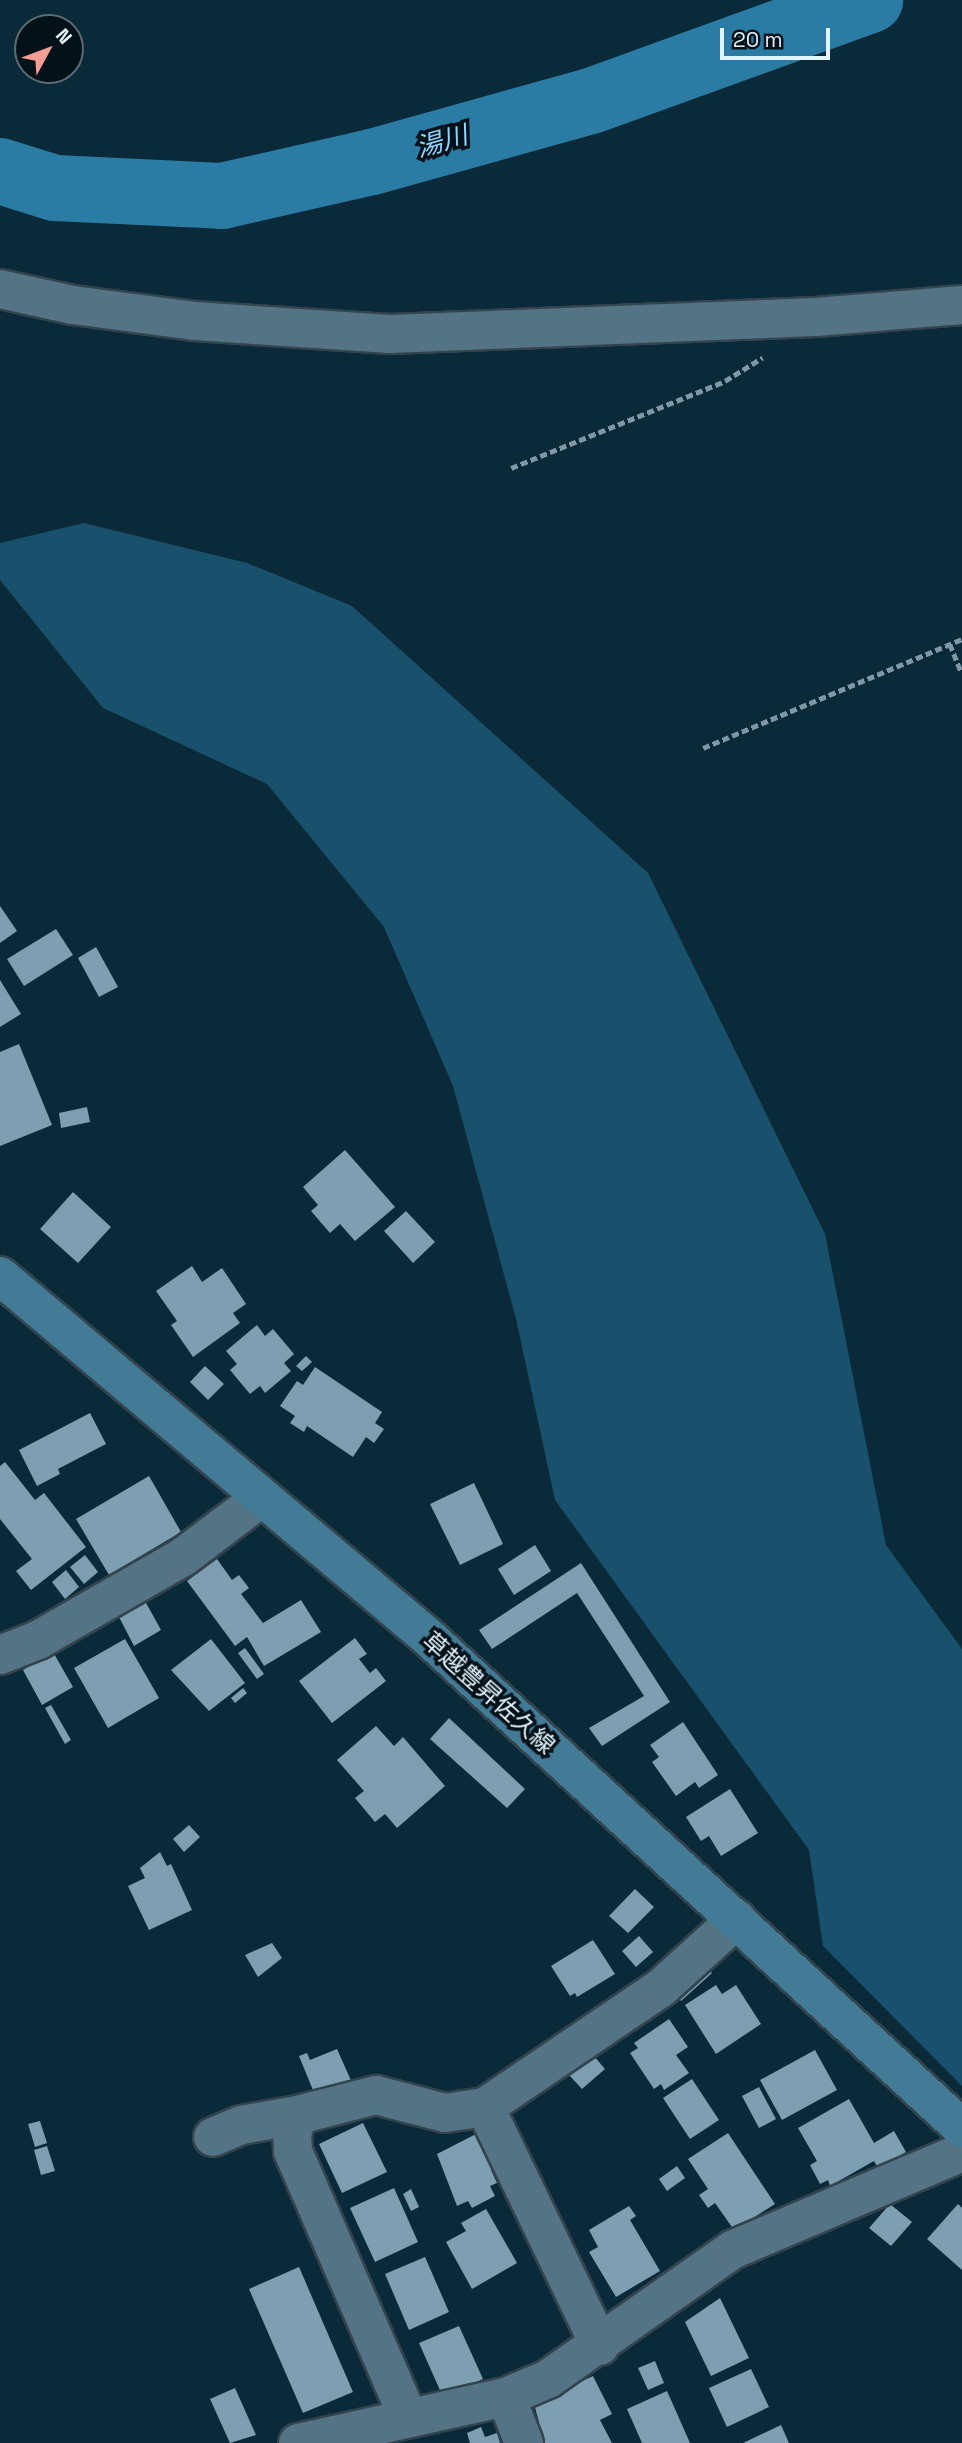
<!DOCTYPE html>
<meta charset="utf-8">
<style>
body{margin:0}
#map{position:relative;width:962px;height:2443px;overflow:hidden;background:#0b2a39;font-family:"Space Grotesk","Noto Sans JP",sans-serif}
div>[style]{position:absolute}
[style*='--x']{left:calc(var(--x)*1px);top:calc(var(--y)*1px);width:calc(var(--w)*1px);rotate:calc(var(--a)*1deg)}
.green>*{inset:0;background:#19506b}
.river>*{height:66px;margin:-33px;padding:0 33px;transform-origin:33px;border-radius:33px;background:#2b7ca4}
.building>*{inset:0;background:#7e9eb2}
.path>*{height:4.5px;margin-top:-2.25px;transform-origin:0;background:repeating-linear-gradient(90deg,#8098a5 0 7px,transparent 0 10.5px)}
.roads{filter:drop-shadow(2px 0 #32444e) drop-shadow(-2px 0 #32444e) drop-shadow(0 2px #32444e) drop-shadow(0 -2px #32444e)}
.minor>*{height:38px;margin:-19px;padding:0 19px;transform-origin:19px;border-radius:19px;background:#547385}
.secondary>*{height:38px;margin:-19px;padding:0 19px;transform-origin:19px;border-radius:19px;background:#437b97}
span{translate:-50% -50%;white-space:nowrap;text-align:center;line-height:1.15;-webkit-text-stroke:7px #051118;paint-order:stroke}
.street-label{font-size:24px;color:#e2f4fe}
.water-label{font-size:26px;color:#8ed6ff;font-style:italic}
.north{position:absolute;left:14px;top:14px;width:70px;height:70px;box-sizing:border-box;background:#051118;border:2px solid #5d6c74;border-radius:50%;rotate:49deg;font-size:19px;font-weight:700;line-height:28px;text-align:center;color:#e2f4fe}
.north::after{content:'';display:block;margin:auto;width:24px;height:32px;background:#f59c95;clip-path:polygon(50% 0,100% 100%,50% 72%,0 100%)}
.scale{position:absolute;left:720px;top:28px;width:110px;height:32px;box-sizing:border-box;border:4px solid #e2f4fe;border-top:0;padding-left:9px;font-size:21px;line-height:24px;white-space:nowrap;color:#e2f4fe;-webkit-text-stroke:5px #051118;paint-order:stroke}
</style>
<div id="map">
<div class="green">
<div style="clip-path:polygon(84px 523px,247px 563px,352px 606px,648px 873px,825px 1234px,886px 1545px,962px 1649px,962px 2086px,823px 1946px,809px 1850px,555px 1500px,516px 1319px,453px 1086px,384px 927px,267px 784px,103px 708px,0 580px,0 543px)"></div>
</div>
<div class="river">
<div style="--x:0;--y:171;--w:58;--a:17.2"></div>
<div style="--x:55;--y:188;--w:167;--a:2.7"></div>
<div style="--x:222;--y:196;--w:154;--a:-12.8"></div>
<div style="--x:372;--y:162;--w:227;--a:-15.6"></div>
<div style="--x:591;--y:101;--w:297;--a:-19.9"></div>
</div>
<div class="building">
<div style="clip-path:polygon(0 906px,17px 931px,0 943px)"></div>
<div style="clip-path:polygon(56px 929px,73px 955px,24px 986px,7px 959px)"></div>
<div style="clip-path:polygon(96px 947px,118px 987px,99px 997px,78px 958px)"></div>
<div style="clip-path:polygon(0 980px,21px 1014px,0 1027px)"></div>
<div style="clip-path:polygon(19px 1044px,52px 1125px,0 1146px,0 1052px)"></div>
<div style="clip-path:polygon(87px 1107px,90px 1122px,61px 1128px,59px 1113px)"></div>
<div style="clip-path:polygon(345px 1150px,395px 1207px,355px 1241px,340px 1224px,330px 1233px,311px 1211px,318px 1205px,303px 1187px)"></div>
<div style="clip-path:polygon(73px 1192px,111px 1227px,78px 1263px,40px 1229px)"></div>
<div style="clip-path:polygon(406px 1211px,435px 1242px,413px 1263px,384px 1231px)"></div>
<div style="clip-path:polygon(192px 1266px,202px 1282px,222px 1268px,246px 1304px,233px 1313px,240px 1323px,193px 1357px,171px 1325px,177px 1321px,156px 1291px)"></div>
<div style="clip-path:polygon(257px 1325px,265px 1336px,273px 1329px,294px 1354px,284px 1363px,291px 1371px,265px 1393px,260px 1386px,250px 1394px,230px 1370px,237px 1364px,226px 1351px)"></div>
<div style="clip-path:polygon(306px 1356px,312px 1362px,302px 1371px,296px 1366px)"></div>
<div style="clip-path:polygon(205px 1366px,224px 1384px,208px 1400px,190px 1382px)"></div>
<div style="clip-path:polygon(315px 1367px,382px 1412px,375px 1423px,384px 1429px,374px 1443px,366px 1437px,353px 1457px,307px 1426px,304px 1432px,290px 1423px,295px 1416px,280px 1406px,297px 1381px,303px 1385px)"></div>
<div style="clip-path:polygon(90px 1413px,106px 1444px,58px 1469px,60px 1474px,37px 1486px,19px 1450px)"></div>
<div style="clip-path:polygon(5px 1462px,35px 1500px,44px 1493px,86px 1547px,31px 1590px,16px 1571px,32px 1559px,0 1519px,0 1466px)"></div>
<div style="clip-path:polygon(149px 1476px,181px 1532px,109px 1575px,76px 1519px)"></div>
<div style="clip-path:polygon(474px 1483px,503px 1544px,460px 1565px,430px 1504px)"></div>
<div style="clip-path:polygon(535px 1545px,551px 1571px,514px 1595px,498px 1569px)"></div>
<div style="clip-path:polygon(85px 1555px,98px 1572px,84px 1584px,70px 1567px)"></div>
<div style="clip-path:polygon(217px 1559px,232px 1580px,239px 1575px,249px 1588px,241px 1594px,263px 1623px,301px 1600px,321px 1632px,264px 1666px,247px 1637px,235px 1646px,187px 1581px)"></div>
<div style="clip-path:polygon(581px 1563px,670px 1702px,602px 1746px,589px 1728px,644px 1696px,577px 1593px,492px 1649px,479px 1630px)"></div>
<div style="clip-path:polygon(66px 1570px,79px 1587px,65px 1599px,52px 1582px)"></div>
<div style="clip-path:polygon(145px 1601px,161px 1630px,134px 1646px,118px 1615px)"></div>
<div style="clip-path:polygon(355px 1638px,367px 1654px,359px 1659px,370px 1673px,376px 1668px,386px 1681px,332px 1723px,299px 1681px)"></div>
<div style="clip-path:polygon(125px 1639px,159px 1698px,108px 1728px,74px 1668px)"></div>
<div style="clip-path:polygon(211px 1639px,245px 1683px,209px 1711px,171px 1670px)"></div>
<div style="clip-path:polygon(245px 1648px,264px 1674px,257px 1679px,238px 1653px)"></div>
<div style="clip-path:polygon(53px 1652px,73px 1687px,42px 1705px,23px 1670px)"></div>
<div style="clip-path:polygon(243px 1688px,247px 1693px,235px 1703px,231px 1698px)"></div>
<div style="clip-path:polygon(51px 1705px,71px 1740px,65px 1744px,45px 1708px)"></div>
<div style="clip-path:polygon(449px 1718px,525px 1789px,507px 1808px,430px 1739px)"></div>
<div style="clip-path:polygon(683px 1722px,718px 1775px,699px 1788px,695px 1782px,676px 1796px,652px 1762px,659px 1757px,650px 1745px)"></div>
<div style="clip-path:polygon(376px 1726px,394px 1746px,403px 1737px,445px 1786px,397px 1828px,385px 1814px,375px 1822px,355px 1798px,364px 1791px,337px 1760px)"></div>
<div style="clip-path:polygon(730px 1789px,758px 1833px,721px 1856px,709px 1836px,701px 1841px,686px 1817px)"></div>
<div style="clip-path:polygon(189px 1825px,200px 1837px,184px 1852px,173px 1839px)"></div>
<div style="clip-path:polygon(160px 1852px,167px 1866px,171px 1864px,192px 1910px,149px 1930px,128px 1886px,145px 1878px,140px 1868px)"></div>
<div style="clip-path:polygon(635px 1889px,654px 1907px,628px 1933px,609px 1916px)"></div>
<div style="clip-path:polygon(639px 1936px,653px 1952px,636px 1967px,622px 1951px)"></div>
<div style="clip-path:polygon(593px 1940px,615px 1974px,577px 1997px,575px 1993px,570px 1996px,551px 1966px)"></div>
<div style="clip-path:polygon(272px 1943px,282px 1958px,258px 1977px,245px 1955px)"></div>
<div style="clip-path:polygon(701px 1960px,712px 1973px,681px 2001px,670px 1987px)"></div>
<div style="clip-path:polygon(716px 1985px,722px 1994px,736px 1985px,761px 2024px,716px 2054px,685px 2005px)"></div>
<div style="clip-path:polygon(669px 2019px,688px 2047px,676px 2055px,689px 2073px,664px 2090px,661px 2084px,654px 2089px,630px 2053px,638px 2048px,634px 2043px)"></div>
<div style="clip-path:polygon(337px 2049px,353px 2085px,317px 2100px,299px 2056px,307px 2053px,310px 2060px)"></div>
<div style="clip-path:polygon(815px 2050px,837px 2090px,782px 2120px,760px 2080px)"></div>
<div style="clip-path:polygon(593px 2055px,605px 2069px,582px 2089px,569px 2075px)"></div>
<div style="clip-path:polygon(692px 2079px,719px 2120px,690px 2139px,663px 2098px)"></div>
<div style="clip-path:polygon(759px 2087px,776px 2119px,759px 2128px,742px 2096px)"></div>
<div style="clip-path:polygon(849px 2099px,874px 2143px,894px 2131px,906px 2152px,878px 2168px,874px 2161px,830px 2186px,828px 2180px,820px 2184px,810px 2165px,817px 2161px,798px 2128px)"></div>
<div style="clip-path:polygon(40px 2121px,47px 2143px,35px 2147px,28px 2124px)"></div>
<div style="clip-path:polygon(363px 2123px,387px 2172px,342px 2193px,319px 2144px)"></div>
<div style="clip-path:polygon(480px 2132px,498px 2166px,491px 2170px,497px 2183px,490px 2186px,495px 2196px,472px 2208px,468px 2201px,457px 2206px,437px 2154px)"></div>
<div style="clip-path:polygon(728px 2133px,775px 2204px,734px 2230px,715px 2203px,708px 2208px,699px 2195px,708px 2189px,688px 2159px)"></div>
<div style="clip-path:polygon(47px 2146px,55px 2171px,41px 2175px,34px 2150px)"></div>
<div style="clip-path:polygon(677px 2166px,685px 2178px,667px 2191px,659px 2179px)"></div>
<div style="clip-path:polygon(394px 2188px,418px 2242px,375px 2262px,350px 2208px)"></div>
<div style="clip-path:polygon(411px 2189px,419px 2207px,411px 2211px,403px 2194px)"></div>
<div style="clip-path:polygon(890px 2204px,912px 2222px,891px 2246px,869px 2228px)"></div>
<div style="clip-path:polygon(958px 2204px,962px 2208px,962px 2270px,927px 2239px)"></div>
<div style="clip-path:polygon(629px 2206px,636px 2216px,630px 2220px,660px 2271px,616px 2297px,589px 2252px,598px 2247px,589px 2230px)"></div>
<div style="clip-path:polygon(486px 2209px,517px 2263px,472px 2289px,446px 2242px,466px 2231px,461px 2223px)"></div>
<div style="clip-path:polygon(425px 2257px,449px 2312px,409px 2330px,385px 2274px)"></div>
<div style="clip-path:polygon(299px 2267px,353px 2392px,303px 2413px,249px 2289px)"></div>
<div style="clip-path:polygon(720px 2298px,749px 2358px,711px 2376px,685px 2322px)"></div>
<div style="clip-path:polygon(459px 2326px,483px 2379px,443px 2397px,419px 2343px)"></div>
<div style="clip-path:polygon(655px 2361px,664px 2383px,648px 2390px,638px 2368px)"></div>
<div style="clip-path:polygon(751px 2369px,769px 2407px,727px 2427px,709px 2388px)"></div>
<div style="clip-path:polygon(593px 2376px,612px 2414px,600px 2420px,612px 2443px,542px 2443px,533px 2425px,539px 2422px,534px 2404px)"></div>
<div style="clip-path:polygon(235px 2388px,256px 2435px,230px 2443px,210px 2399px)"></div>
<div style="clip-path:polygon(667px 2391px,690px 2443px,642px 2443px,627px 2409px)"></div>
<div style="clip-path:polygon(781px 2425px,789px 2443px,743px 2443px)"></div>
<div style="clip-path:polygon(481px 2427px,485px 2437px,497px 2433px,500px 2443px,470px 2443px,467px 2433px)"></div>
</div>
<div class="path">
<div style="--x:511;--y:468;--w:231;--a:-22.1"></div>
<div style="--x:725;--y:381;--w:44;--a:-31.9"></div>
<div style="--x:950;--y:644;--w:31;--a:68"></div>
<div style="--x:703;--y:748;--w:281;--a:-22.8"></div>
</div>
<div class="roads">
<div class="minor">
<div style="--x:0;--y:289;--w:75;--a:12.4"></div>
<div style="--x:73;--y:305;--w:122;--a:7.5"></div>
<div style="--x:194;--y:321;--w:196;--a:3.8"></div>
<div style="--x:390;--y:334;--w:426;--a:-2.3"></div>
<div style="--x:816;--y:317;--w:146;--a:-4.7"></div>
<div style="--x:0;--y:1655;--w:41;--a:-21.5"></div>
<div style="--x:38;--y:1640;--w:167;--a:-29.8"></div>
<div style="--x:183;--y:1557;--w:98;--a:-37.1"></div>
<div style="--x:485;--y:2107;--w:265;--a:64.3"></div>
<div style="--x:213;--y:2137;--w:30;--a:-23"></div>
<div style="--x:241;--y:2125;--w:58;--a:-10"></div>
<div style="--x:506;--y:2397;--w:49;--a:68.6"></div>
<div style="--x:408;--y:2417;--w:290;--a:-113.4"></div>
<div style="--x:293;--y:2151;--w:17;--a:-93"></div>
<div style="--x:292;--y:2134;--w:20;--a:-72"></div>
<div style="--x:298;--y:2115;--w:81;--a:-14.4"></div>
<div style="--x:376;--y:2095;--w:71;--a:14.6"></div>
<div style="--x:445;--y:2113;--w:40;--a:-8.5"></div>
<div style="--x:485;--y:2107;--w:214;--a:-34.1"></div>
<div style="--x:662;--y:1987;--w:101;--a:-42.2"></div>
<div style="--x:298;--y:2443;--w:213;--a:-12.5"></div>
<div style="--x:506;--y:2397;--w:46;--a:-23.2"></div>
<div style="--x:548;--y:2379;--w:227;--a:-35"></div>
<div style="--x:734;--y:2249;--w:248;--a:-23"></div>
</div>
<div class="secondary">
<div style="--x:0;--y:1276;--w:560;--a:40.15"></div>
<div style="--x:428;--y:1637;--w:725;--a:42.6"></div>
</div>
</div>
<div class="street-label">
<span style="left:489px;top:1693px;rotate:42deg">草越豊昇佐久線</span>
</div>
<div class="water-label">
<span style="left:442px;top:142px;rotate:-16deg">湯川</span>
</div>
<div class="north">N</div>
<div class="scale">20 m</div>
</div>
